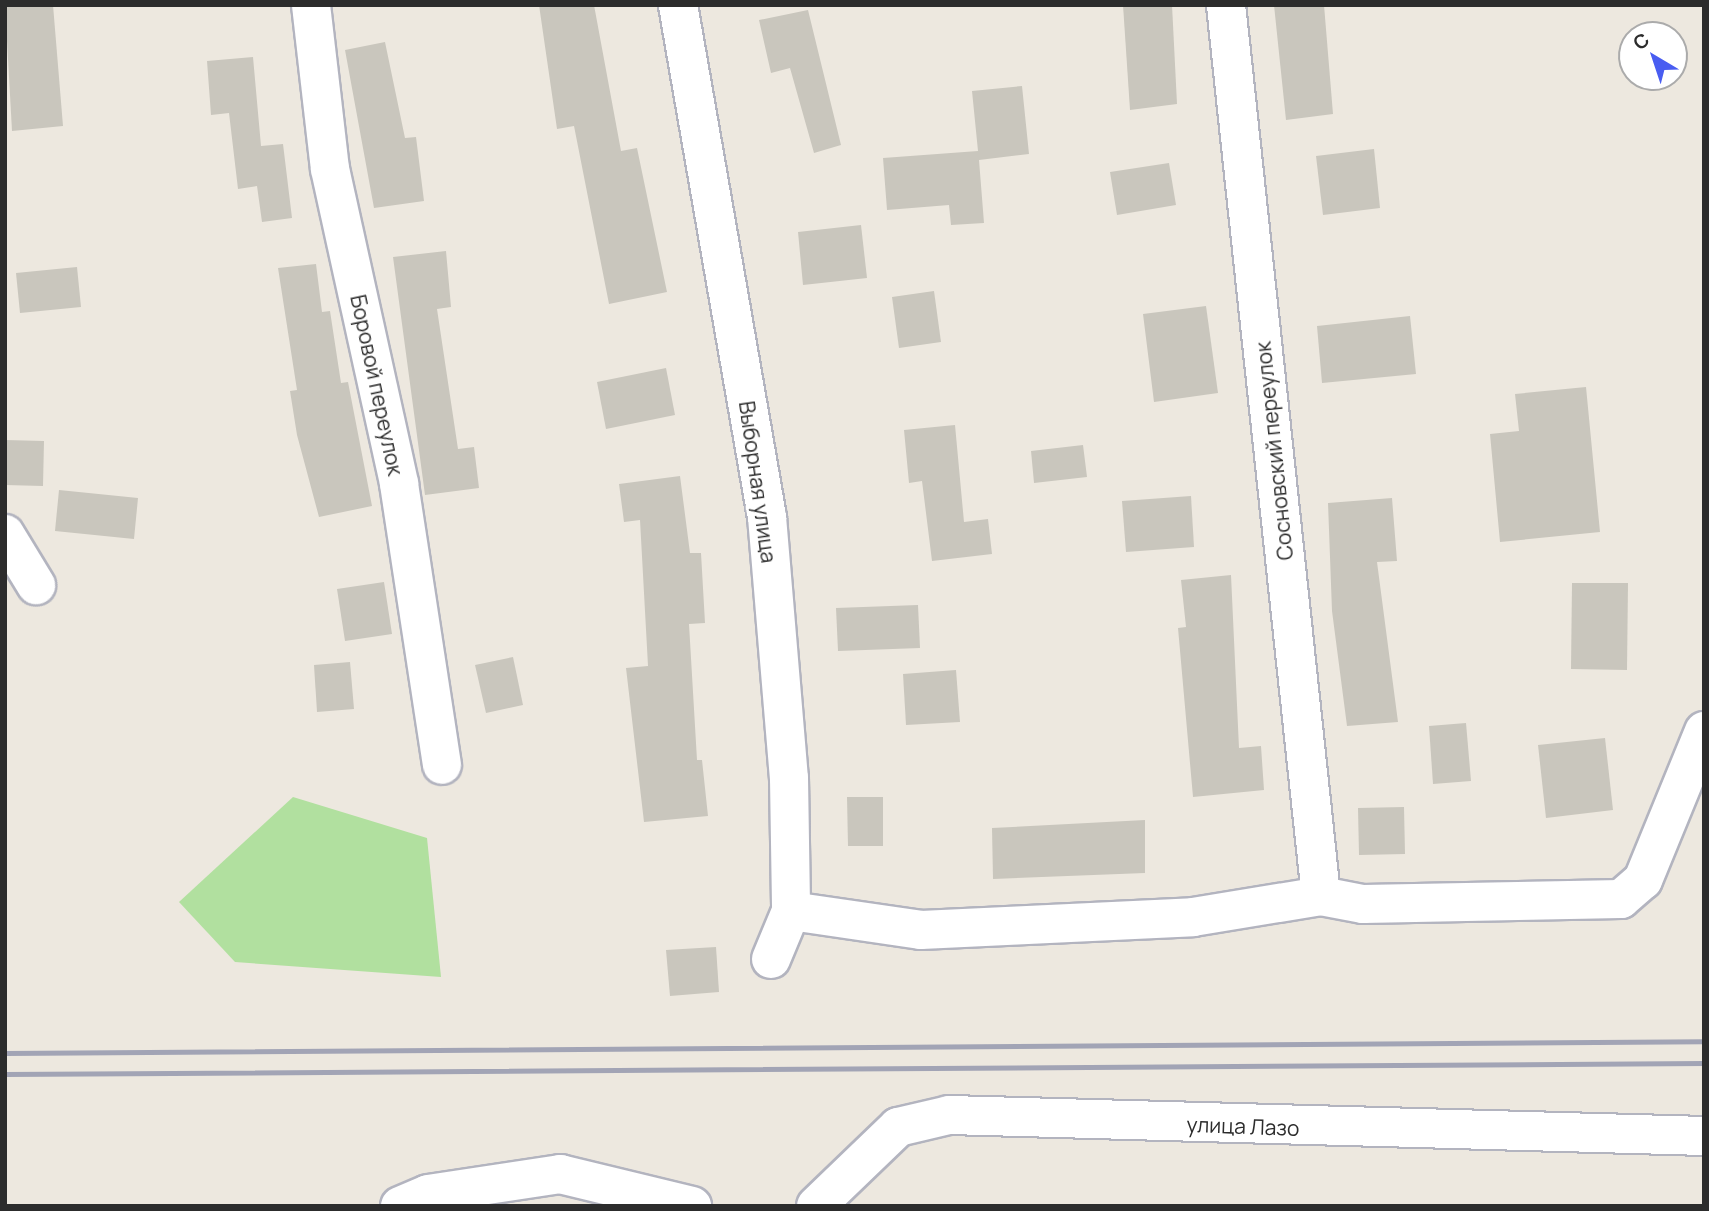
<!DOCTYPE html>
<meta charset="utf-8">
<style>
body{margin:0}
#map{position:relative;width:1709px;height:1211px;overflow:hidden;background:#ede8df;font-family:Manrope,sans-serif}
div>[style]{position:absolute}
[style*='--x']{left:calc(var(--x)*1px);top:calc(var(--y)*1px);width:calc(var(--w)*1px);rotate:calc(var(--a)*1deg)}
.green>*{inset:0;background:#b1e09f}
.building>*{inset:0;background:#c9c6bd}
.roads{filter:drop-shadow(2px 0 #b3b4bf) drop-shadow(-2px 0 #b3b4bf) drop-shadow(0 2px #b3b4bf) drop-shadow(0 -2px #b3b4bf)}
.minor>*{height:38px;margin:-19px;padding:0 19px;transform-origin:19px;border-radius:19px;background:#fff}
.rail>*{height:5px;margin:-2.5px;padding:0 2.5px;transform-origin:2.5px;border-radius:2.5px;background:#a2a4b5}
span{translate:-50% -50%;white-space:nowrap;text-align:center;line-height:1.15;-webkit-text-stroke:5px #fff;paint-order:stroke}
.street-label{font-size:21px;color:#2c2c2c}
.frame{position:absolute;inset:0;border:7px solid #2c2c2c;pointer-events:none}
.north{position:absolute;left:1618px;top:21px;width:70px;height:70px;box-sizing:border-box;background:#fff;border:2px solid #ababab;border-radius:50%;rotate:321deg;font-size:19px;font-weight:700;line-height:28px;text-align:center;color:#2c2c2c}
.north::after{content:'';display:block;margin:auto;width:24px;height:32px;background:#495df1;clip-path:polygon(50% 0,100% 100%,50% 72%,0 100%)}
</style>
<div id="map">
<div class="green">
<div style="clip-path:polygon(293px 797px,427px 838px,441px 977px,235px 962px,179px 902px)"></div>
</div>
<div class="building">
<div style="clip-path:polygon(5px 5px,53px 5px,63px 126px,12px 131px)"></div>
<div style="clip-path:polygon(539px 5px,594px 5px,621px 151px,637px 148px,667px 292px,609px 304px,574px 126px,557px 129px)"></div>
<div style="clip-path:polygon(1123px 5px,1172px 5px,1177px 104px,1130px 110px)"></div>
<div style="clip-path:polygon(1274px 5px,1324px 5px,1333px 114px,1286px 120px)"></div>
<div style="clip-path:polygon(808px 10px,841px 145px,814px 153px,790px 68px,771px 73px,759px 20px)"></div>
<div style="clip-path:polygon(385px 42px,405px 138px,416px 137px,424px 201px,374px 208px,345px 50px)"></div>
<div style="clip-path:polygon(253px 57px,261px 146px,283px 144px,292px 218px,262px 222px,257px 186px,238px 189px,229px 113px,211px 115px,207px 61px)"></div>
<div style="clip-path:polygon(1022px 86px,1029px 154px,979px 160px,984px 223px,951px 225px,949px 205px,887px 210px,883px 158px,978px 151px,972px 91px)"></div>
<div style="clip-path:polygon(1374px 149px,1380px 208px,1323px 215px,1316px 156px)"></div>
<div style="clip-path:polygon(1169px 163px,1176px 205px,1117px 215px,1110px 172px)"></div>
<div style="clip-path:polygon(861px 225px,867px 278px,803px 285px,798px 232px)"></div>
<div style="clip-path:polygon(446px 251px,451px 307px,437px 309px,458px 449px,474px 447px,479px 488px,425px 495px,393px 257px)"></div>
<div style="clip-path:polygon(316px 264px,322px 312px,330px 311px,341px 383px,348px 382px,372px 506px,319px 517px,297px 435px,290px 391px,297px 390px,278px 268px)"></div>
<div style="clip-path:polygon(77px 267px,81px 307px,20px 313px,16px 273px)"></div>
<div style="clip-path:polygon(934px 291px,941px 342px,899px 348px,892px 297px)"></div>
<div style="clip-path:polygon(1206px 306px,1218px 393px,1154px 402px,1143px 314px)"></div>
<div style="clip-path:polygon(1410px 316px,1416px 374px,1322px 383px,1317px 326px)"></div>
<div style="clip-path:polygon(666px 368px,675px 415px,606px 429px,597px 382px)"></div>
<div style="clip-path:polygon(1586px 387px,1600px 532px,1500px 542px,1490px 434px,1519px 431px,1515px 394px)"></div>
<div style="clip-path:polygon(955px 425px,964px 522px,988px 519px,992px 554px,932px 561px,922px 481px,909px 483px,904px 430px)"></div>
<div style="clip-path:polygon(5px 440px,44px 441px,43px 486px,5px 485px)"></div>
<div style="clip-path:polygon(1083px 445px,1087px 477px,1034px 483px,1031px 451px)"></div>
<div style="clip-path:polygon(680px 476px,690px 553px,701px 553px,705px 623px,689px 624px,697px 760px,702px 760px,708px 816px,644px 822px,626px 668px,648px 666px,640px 520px,624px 522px,619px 484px)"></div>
<div style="clip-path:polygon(59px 490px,138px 498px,134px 539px,55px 531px)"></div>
<div style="clip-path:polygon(1191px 496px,1194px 547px,1126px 552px,1122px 501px)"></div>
<div style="clip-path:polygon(1392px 498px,1397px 561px,1377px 562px,1398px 722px,1347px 726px,1332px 611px,1328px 503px)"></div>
<div style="clip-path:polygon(1231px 575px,1239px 748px,1261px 746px,1264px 790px,1193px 797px,1178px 628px,1186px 627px,1181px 580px)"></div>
<div style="clip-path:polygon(384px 582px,392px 634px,345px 641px,337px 589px)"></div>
<div style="clip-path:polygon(1572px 583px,1628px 583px,1627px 670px,1571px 669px)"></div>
<div style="clip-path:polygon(918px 605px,920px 648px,838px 651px,836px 608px)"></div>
<div style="clip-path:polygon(513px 657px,523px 705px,486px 713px,475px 665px)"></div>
<div style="clip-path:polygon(350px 662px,354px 709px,317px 712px,314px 665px)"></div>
<div style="clip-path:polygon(956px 670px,960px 722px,906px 725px,903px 674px)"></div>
<div style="clip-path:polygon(1466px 723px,1471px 781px,1433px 784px,1429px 726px)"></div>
<div style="clip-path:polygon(1605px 738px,1613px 810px,1546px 818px,1538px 745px)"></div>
<div style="clip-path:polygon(847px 797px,883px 797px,883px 846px,848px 846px)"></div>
<div style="clip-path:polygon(1404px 807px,1405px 854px,1359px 855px,1358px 808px)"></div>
<div style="clip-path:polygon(1145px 820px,1145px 873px,993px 879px,992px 828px)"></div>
<div style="clip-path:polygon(716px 947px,719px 992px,670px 996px,666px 950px)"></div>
</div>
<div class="roads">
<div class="minor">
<div style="--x:311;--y:5;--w:165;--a:83.4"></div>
<div style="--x:330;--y:169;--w:322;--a:77.6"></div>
<div style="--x:399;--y:484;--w:284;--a:81.3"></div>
<div style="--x:678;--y:5;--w:520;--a:80.14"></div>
<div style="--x:767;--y:517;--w:262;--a:85.2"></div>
<div style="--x:789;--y:778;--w:133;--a:89.1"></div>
<div style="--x:791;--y:911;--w:52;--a:112.6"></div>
<div style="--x:1226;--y:5;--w:896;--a:83.91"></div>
<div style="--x:5;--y:534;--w:60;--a:58.7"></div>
<div style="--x:791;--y:911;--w:131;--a:8.3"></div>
<div style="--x:921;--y:930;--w:272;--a:-2.7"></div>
<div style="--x:1193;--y:917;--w:130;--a:-9.3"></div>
<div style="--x:1321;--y:896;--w:43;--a:10.8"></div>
<div style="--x:1363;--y:904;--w:258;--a:-1.1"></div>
<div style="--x:1621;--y:899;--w:29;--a:-41"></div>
<div style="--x:1643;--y:880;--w:161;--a:-67.7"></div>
<div style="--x:400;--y:1206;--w:30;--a:-23"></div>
<div style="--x:428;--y:1194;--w:134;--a:-8.6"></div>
<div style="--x:560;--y:1174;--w:136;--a:13.6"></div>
<div style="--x:816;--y:1206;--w:114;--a:-43.9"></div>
<div style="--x:898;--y:1127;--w:52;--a:-13.2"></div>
<div style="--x:949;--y:1115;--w:755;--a:1.59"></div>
</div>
</div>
<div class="rail">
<div style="--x:5;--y:1053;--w:1699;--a:-0.4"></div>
<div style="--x:5;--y:1074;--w:1699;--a:-0.37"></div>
</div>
<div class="street-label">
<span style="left:377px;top:385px;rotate:78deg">Боровой переулок</span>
<span style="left:1274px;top:451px;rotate:-96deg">Сосновский переулок</span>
<span style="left:758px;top:482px;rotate:82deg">Выборная улица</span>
<span style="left:1243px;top:1126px;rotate:2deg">улица Лазо</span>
</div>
<div class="frame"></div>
<div class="north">С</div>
</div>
